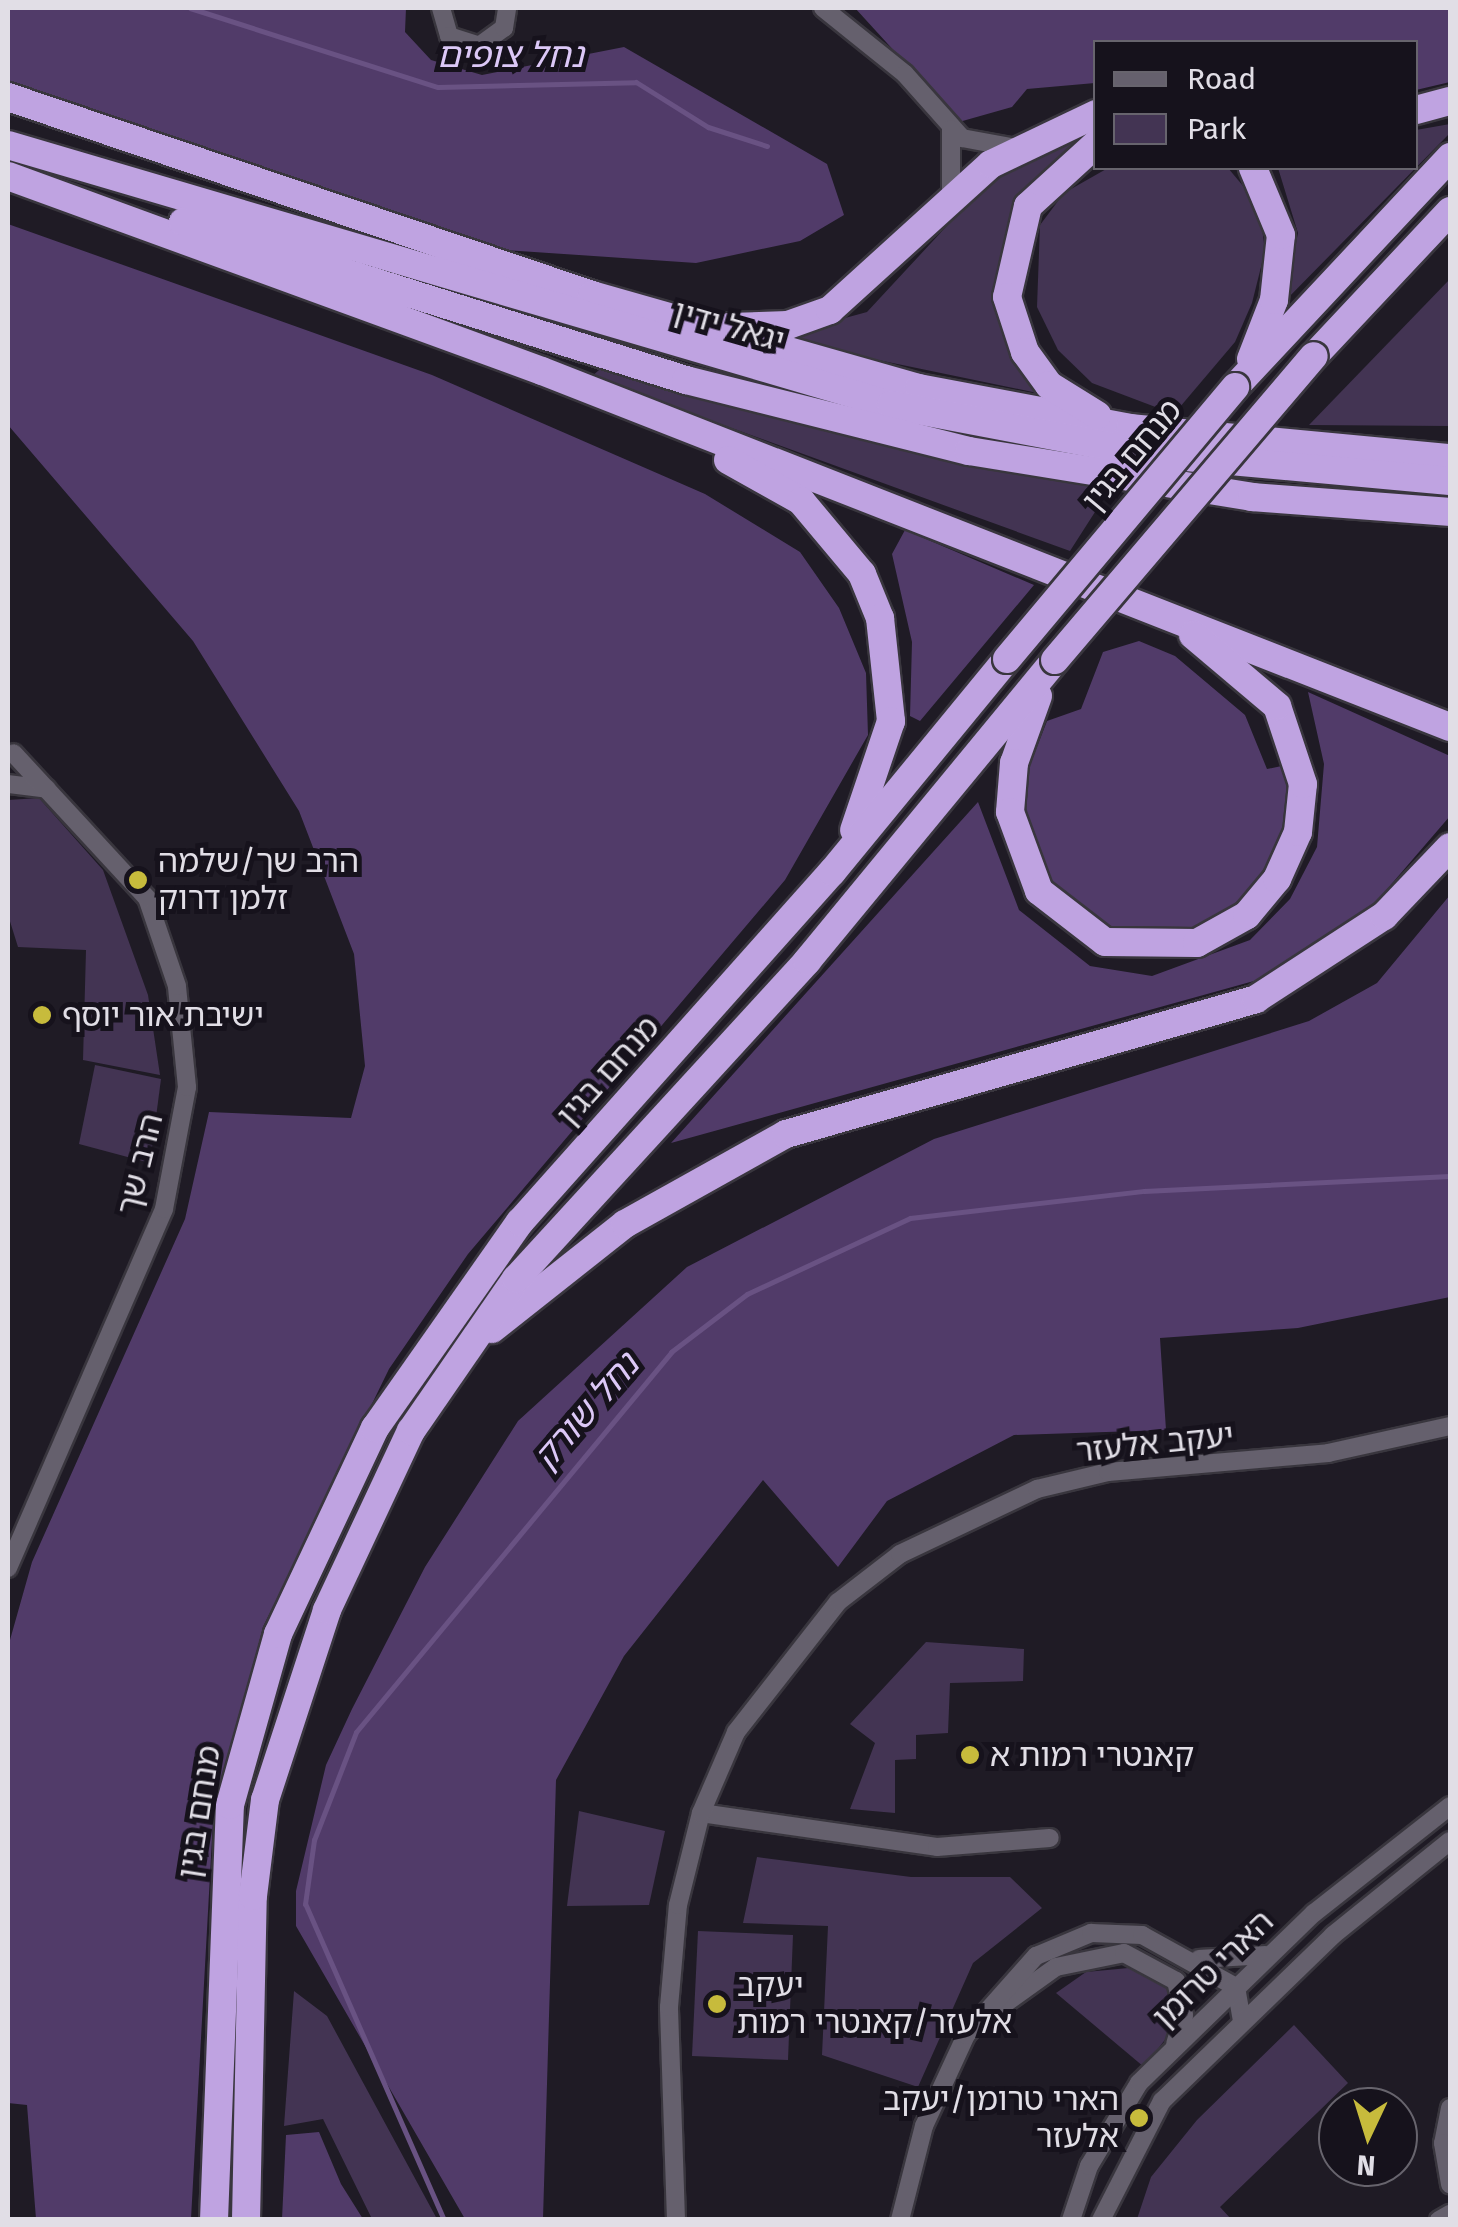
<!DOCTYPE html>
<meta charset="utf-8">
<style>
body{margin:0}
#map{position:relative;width:1458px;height:2227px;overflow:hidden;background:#1f1b25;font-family:"Fira Sans","Noto Sans Hebrew",sans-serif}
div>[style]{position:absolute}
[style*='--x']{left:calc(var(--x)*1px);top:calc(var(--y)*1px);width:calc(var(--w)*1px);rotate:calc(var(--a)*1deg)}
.green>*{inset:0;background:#433453}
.forest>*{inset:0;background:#513b69}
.stream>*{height:5px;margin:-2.5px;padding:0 2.5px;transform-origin:2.5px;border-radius:2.5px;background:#695283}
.roads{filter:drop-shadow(2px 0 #39363e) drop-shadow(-2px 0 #39363e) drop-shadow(0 2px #39363e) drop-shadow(0 -2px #39363e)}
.minor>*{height:18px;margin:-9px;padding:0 9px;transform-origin:9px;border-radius:9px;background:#65606d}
.highway>*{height:28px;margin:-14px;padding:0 14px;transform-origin:14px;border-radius:14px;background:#bfa3e1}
.bridges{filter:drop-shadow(2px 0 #39363e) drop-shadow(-2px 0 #39363e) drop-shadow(0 2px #39363e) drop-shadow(0 -2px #39363e)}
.highway-bridge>*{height:28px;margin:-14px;padding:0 14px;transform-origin:14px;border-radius:14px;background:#bfa3e1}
.dots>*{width:28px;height:28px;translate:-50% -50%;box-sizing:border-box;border:5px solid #16121c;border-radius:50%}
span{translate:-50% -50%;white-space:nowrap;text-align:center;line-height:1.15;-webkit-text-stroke:10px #16121c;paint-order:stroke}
.street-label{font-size:32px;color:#e1dee6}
.poi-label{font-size:32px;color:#e1dee6}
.left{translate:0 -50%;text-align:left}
.right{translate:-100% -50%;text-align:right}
.water-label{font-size:35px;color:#dcc8f7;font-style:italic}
.frame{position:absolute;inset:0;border:10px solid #e1dee6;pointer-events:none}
.legend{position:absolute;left:1093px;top:40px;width:325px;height:130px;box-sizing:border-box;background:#16121c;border:2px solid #67646d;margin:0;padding:12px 18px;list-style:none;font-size:30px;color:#e1dee6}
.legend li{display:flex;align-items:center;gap:20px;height:50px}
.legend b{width:50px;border:2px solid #67646d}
.north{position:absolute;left:1318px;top:2087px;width:100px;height:100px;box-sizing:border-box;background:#16121c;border:2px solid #67646d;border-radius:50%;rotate:184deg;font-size:28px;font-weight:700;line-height:40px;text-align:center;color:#e1dee6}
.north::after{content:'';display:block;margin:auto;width:35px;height:45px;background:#c7bb3c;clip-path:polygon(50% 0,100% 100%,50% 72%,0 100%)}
</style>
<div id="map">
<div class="green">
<div style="clip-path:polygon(1450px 124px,1450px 133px,1284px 302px,1298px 233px,1278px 168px,1416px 168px,1416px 130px)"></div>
<div style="clip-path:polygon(1095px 128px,1020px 195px,998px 267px,999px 302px,1047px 395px,772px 338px,867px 312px,996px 173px)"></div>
<div style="clip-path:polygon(1108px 168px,1228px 168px,1259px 205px,1265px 251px,1252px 303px,1235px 342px,1174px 414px,1092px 383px,1058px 350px,1037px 307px,1040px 225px,1064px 193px)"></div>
<div style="clip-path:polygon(1450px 279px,1450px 426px,1309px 425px)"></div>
<div style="clip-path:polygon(606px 364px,777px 418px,1111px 487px,1070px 551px,591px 377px)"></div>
<div style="clip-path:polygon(39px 798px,103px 870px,148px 995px,160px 1075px,83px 1060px,86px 950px,18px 947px,8px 915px,8px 800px)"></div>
<div style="clip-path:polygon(95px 1065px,161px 1079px,150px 1163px,79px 1144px)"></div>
<div style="clip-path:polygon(926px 1642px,1024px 1649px,1023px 1681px,950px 1683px,948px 1733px,916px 1735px,916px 1759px,895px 1760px,895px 1813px,850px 1809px,875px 1743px,850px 1724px)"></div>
<div style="clip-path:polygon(579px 1811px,665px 1831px,649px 1905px,567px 1906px)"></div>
<div style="clip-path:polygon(757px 1857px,911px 1877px,1010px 1877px,1042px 1908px,973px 1963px,918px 2087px,822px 2055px,828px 1926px,743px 1923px)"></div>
<div style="clip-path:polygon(698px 1931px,793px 1935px,788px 2060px,692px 2056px)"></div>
<div style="clip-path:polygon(1139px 1967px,1170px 1989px,1176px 2008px,1174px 2028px,1144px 2067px,1056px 1993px,1086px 1972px)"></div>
<div style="clip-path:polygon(294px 1991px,327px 2016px,437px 2219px,372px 2219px,323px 2119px,284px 2126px)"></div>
<div style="clip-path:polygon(1294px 2025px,1348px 2083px,1220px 2207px,1231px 2219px,1137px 2219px,1151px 2177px,1197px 2120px)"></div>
</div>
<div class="forest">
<div style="clip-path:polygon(8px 8px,406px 8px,405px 32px,431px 60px,482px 75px,624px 47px,827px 164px,844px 215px,800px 241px,696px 263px,491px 249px,8px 82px)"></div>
<div style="clip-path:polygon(855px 8px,1450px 8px,1450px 82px,1416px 90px,1416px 42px,1096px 42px,1095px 83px,1027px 89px,1012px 107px,959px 122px)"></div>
<div style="clip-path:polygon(8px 224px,432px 375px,705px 494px,800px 552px,839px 608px,866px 673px,868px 735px,785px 880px,468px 1254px,389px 1369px,263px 1627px,213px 1821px,191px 2219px,36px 2219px,27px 2105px,8px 2103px,8px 1647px,32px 1562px,185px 1219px,209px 1112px,351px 1118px,365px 1066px,354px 954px,299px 811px,193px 641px,8px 425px)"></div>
<div style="clip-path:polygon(905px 530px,1034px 585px,920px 721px,910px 716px,912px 642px,892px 554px)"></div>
<div style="clip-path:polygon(1139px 641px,1175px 656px,1245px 715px,1267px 769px,1291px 764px,1291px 820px,1267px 873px,1223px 917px,1194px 931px,1112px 929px,1086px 917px,1048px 886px,1023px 813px,1026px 775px,1047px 721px,1081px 709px,1103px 652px)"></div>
<div style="clip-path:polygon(1308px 692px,1450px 756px,1450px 816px,1370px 909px,1261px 979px,671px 1143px,978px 802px,1019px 910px,1090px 966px,1152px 976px,1250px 940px,1290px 899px,1317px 847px,1324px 764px)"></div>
<div style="clip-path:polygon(1450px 895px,1450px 1297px,1298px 1328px,1160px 1338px,1166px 1430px,1014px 1435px,887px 1501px,838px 1567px,763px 1480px,624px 1656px,556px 1780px,543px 2219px,465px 2219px,296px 1926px,296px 1891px,326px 1765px,352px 1709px,425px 1567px,518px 1421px,687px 1267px,934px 1139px,1309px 1021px,1377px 983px)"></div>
<div style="clip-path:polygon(319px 2132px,341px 2184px,363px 2219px,282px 2219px,286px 2135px)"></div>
</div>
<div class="stream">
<div style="--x:190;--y:8;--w:260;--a:17.7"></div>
<div style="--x:438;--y:87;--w:198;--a:-1.4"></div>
<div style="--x:636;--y:82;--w:85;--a:32"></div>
<div style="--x:708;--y:127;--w:62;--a:17.9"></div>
<div style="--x:444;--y:2220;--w:345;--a:-113.7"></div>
<div style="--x:305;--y:1904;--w:65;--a:-82"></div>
<div style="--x:314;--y:1840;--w:116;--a:-68.7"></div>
<div style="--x:356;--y:1732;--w:494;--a:-50.3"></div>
<div style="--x:671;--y:1352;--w:96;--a:-37.3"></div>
<div style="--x:747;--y:1294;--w:180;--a:-25"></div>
<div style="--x:910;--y:1218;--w:236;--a:-6.6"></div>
<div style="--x:1144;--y:1191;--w:306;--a:-2.8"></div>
</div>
<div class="roads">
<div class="minor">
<div style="--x:441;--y:8;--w:29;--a:74"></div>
<div style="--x:449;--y:36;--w:32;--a:18"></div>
<div style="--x:479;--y:46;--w:31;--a:-36"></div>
<div style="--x:504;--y:28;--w:20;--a:-81"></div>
<div style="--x:823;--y:8;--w:105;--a:38.8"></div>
<div style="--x:905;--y:74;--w:86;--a:48.3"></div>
<div style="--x:962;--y:138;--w:50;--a:10.4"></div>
<div style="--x:951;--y:129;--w:67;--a:90"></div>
<div style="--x:8;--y:784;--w:39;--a:7"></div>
<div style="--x:8;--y:1568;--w:391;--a:-66.5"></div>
<div style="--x:164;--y:1209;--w:124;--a:-79.3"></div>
<div style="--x:187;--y:1087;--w:101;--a:-95.7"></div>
<div style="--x:177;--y:986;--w:93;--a:-108.8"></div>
<div style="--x:147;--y:898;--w:197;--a:-132.7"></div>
<div style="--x:701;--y:1813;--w:238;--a:8.2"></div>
<div style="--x:937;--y:1847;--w:113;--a:-4.6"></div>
<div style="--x:1199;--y:1959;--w:67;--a:-3.4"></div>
<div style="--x:989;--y:2015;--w:82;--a:-35.6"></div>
<div style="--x:1056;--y:1967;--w:69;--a:-11.6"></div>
<div style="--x:1124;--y:1953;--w:59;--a:28.3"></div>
<div style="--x:1176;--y:1981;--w:35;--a:77"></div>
<div style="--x:1184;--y:2015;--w:30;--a:107"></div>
<div style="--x:1450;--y:2108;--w:36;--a:101"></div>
<div style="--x:1443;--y:2143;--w:42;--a:80.3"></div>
<div style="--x:676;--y:2220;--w:213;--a:-91.9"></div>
<div style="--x:669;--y:2007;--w:102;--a:-85"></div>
<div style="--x:678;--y:1905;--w:95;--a:-76"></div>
<div style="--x:701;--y:1813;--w:88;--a:-66.6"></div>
<div style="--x:736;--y:1732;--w:165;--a:-51.9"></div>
<div style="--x:838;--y:1602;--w:78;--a:-37.7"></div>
<div style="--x:900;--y:1554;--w:152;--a:-25.4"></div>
<div style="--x:1037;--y:1489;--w:73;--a:-13.5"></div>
<div style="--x:1108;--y:1472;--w:221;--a:-4.9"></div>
<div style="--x:1328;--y:1453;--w:125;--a:-12.5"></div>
<div style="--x:900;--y:2220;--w:97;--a:-75.7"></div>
<div style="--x:924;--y:2126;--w:100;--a:-65.2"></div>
<div style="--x:966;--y:2035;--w:106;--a:-48.5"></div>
<div style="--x:1036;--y:1956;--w:60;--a:-22.7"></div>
<div style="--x:1091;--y:1933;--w:51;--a:2.2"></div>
<div style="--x:1142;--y:1935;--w:107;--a:29"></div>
<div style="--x:1236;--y:1987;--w:36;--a:80"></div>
<div style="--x:1071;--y:2220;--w:57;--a:-71.6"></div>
<div style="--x:1089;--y:2166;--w:97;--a:-58.9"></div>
<div style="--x:1139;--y:2083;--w:244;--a:-44.2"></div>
<div style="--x:1314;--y:1913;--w:173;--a:-38.2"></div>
<div style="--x:1101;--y:2220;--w:134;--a:-62.9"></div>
<div style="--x:1162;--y:2101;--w:238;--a:-44.1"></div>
<div style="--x:1333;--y:1935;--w:150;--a:-38.8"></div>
<div style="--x:1439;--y:2220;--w:13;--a:-29"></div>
</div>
<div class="highway">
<div style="--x:8;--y:97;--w:617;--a:18.73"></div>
<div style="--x:592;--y:295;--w:340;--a:15.9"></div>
<div style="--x:919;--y:388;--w:215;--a:10.7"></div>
<div style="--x:1130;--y:428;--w:321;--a:5.4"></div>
<div style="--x:1416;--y:110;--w:35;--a:-15"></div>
<div style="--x:1096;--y:144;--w:92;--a:137.6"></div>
<div style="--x:1028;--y:206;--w:93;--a:103"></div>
<div style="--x:1007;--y:297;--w:58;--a:71.9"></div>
<div style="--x:1025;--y:352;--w:41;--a:54"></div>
<div style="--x:1049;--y:385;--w:57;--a:32"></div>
<div style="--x:8;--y:145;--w:920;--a:16.41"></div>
<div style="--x:891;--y:405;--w:256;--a:10.8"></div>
<div style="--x:1142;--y:453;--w:309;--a:5.2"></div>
<div style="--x:8;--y:176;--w:568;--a:20.06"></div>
<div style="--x:542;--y:371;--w:975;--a:21.41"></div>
<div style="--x:183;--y:222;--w:527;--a:17.44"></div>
<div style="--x:686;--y:380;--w:292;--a:14.1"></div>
<div style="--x:969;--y:451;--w:287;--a:9.2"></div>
<div style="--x:1252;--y:497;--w:199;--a:4.3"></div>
<div style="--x:729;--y:327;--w:59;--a:-1.9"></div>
<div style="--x:788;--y:325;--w:45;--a:-19.7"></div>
<div style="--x:830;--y:310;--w:217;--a:-42.2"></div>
<div style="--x:991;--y:164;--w:116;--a:-25.5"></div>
<div style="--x:1314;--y:356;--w:199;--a:-46.8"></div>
<div style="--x:1251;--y:359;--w:63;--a:-68.7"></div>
<div style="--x:1274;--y:300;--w:65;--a:-83.9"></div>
<div style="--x:1281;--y:235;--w:73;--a:-112.7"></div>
<div style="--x:1235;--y:387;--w:315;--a:-46.9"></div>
<div style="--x:728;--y:460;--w:84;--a:29.3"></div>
<div style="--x:801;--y:501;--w:95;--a:50.1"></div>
<div style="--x:862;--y:574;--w:48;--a:67.8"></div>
<div style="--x:880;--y:618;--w:104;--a:83.9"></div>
<div style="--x:891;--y:721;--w:115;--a:108.7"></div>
<div style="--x:1038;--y:696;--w:71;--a:109.7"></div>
<div style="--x:1014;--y:763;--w:49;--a:94.7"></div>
<div style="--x:1010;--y:812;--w:84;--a:69.8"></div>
<div style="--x:1039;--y:891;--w:83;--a:37.7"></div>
<div style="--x:1105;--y:942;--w:92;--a:0.6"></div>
<div style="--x:1197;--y:943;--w:57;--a:-29.2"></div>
<div style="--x:1247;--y:915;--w:47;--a:-50.2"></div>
<div style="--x:1277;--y:879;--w:51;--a:-65.9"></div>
<div style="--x:1298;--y:832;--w:48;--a:-84.1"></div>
<div style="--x:1303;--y:784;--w:82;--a:-108.4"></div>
<div style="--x:1277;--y:706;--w:110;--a:-139.8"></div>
<div style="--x:492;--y:1329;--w:169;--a:-38.3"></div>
<div style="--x:625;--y:1224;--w:184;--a:-29.2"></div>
<div style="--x:786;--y:1134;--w:489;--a:-16"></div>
<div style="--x:1256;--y:999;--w:153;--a:-33"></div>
<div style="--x:1384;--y:916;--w:95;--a:-46.3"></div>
<div style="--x:214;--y:2220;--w:415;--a:-87.8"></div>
<div style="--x:230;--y:1805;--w:178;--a:-74.3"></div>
<div style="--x:278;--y:1634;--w:228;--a:-64.8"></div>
<div style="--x:375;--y:1428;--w:252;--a:-54.9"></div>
<div style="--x:520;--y:1222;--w:469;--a:-48.3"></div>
<div style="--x:832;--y:872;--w:276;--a:-50.6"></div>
<div style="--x:246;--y:2220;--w:324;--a:-88.8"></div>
<div style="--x:253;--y:1896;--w:97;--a:-82.9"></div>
<div style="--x:265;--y:1800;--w:200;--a:-71.9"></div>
<div style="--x:327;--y:1610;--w:198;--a:-64.9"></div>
<div style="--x:411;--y:1431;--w:185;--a:-55.4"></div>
<div style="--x:516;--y:1279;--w:431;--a:-47.5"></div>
<div style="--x:807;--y:961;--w:390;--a:-50.5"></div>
</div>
</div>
<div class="bridges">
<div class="highway-bridge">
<div style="--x:1007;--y:659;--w:355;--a:-50"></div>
<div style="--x:1055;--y:660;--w:399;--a:-49.6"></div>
</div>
</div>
<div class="dots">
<div style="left:138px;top:880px;background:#c7bb3c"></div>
<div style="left:42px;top:1015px;background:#c7bb3c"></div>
<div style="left:970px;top:1755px;background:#c7bb3c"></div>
<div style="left:717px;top:2004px;background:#c7bb3c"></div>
<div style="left:1139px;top:2118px;background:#c7bb3c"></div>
</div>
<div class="street-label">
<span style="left:729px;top:326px;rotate:16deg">יגאל ידין</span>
<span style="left:1132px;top:455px;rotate:-50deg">מנחם בגין</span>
<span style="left:608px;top:1071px;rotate:-48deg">מנחם בגין</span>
<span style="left:140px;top:1164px;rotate:-76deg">הרב שך</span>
<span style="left:1155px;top:1443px;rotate:-6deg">יעקב אלעזר</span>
<span style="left:199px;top:1812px;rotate:-81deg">מנחם בגין</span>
<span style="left:1213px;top:1969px;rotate:-44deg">הארי טרומן</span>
</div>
<div class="poi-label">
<span class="left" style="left:158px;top:880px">הרב שך/שלמה<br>זלמן דרוק</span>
<span class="left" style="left:62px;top:1015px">ישיבת אור יוסף</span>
<span class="left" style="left:990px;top:1755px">קאנטרי רמות א</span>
<span class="left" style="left:737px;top:2004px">יעקב<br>אלעזר/קאנטרי רמות</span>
<span class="right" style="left:1119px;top:2118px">הארי טרומן/יעקב<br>אלעזר</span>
</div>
<div class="water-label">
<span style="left:510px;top:55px">נחל צופים</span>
<span style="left:586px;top:1411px;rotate:-49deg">נחל שורק</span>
</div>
<div class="frame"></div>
<ul class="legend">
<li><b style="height:12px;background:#65606d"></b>Road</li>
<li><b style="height:28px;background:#433453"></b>Park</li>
</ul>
<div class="north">N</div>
</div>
